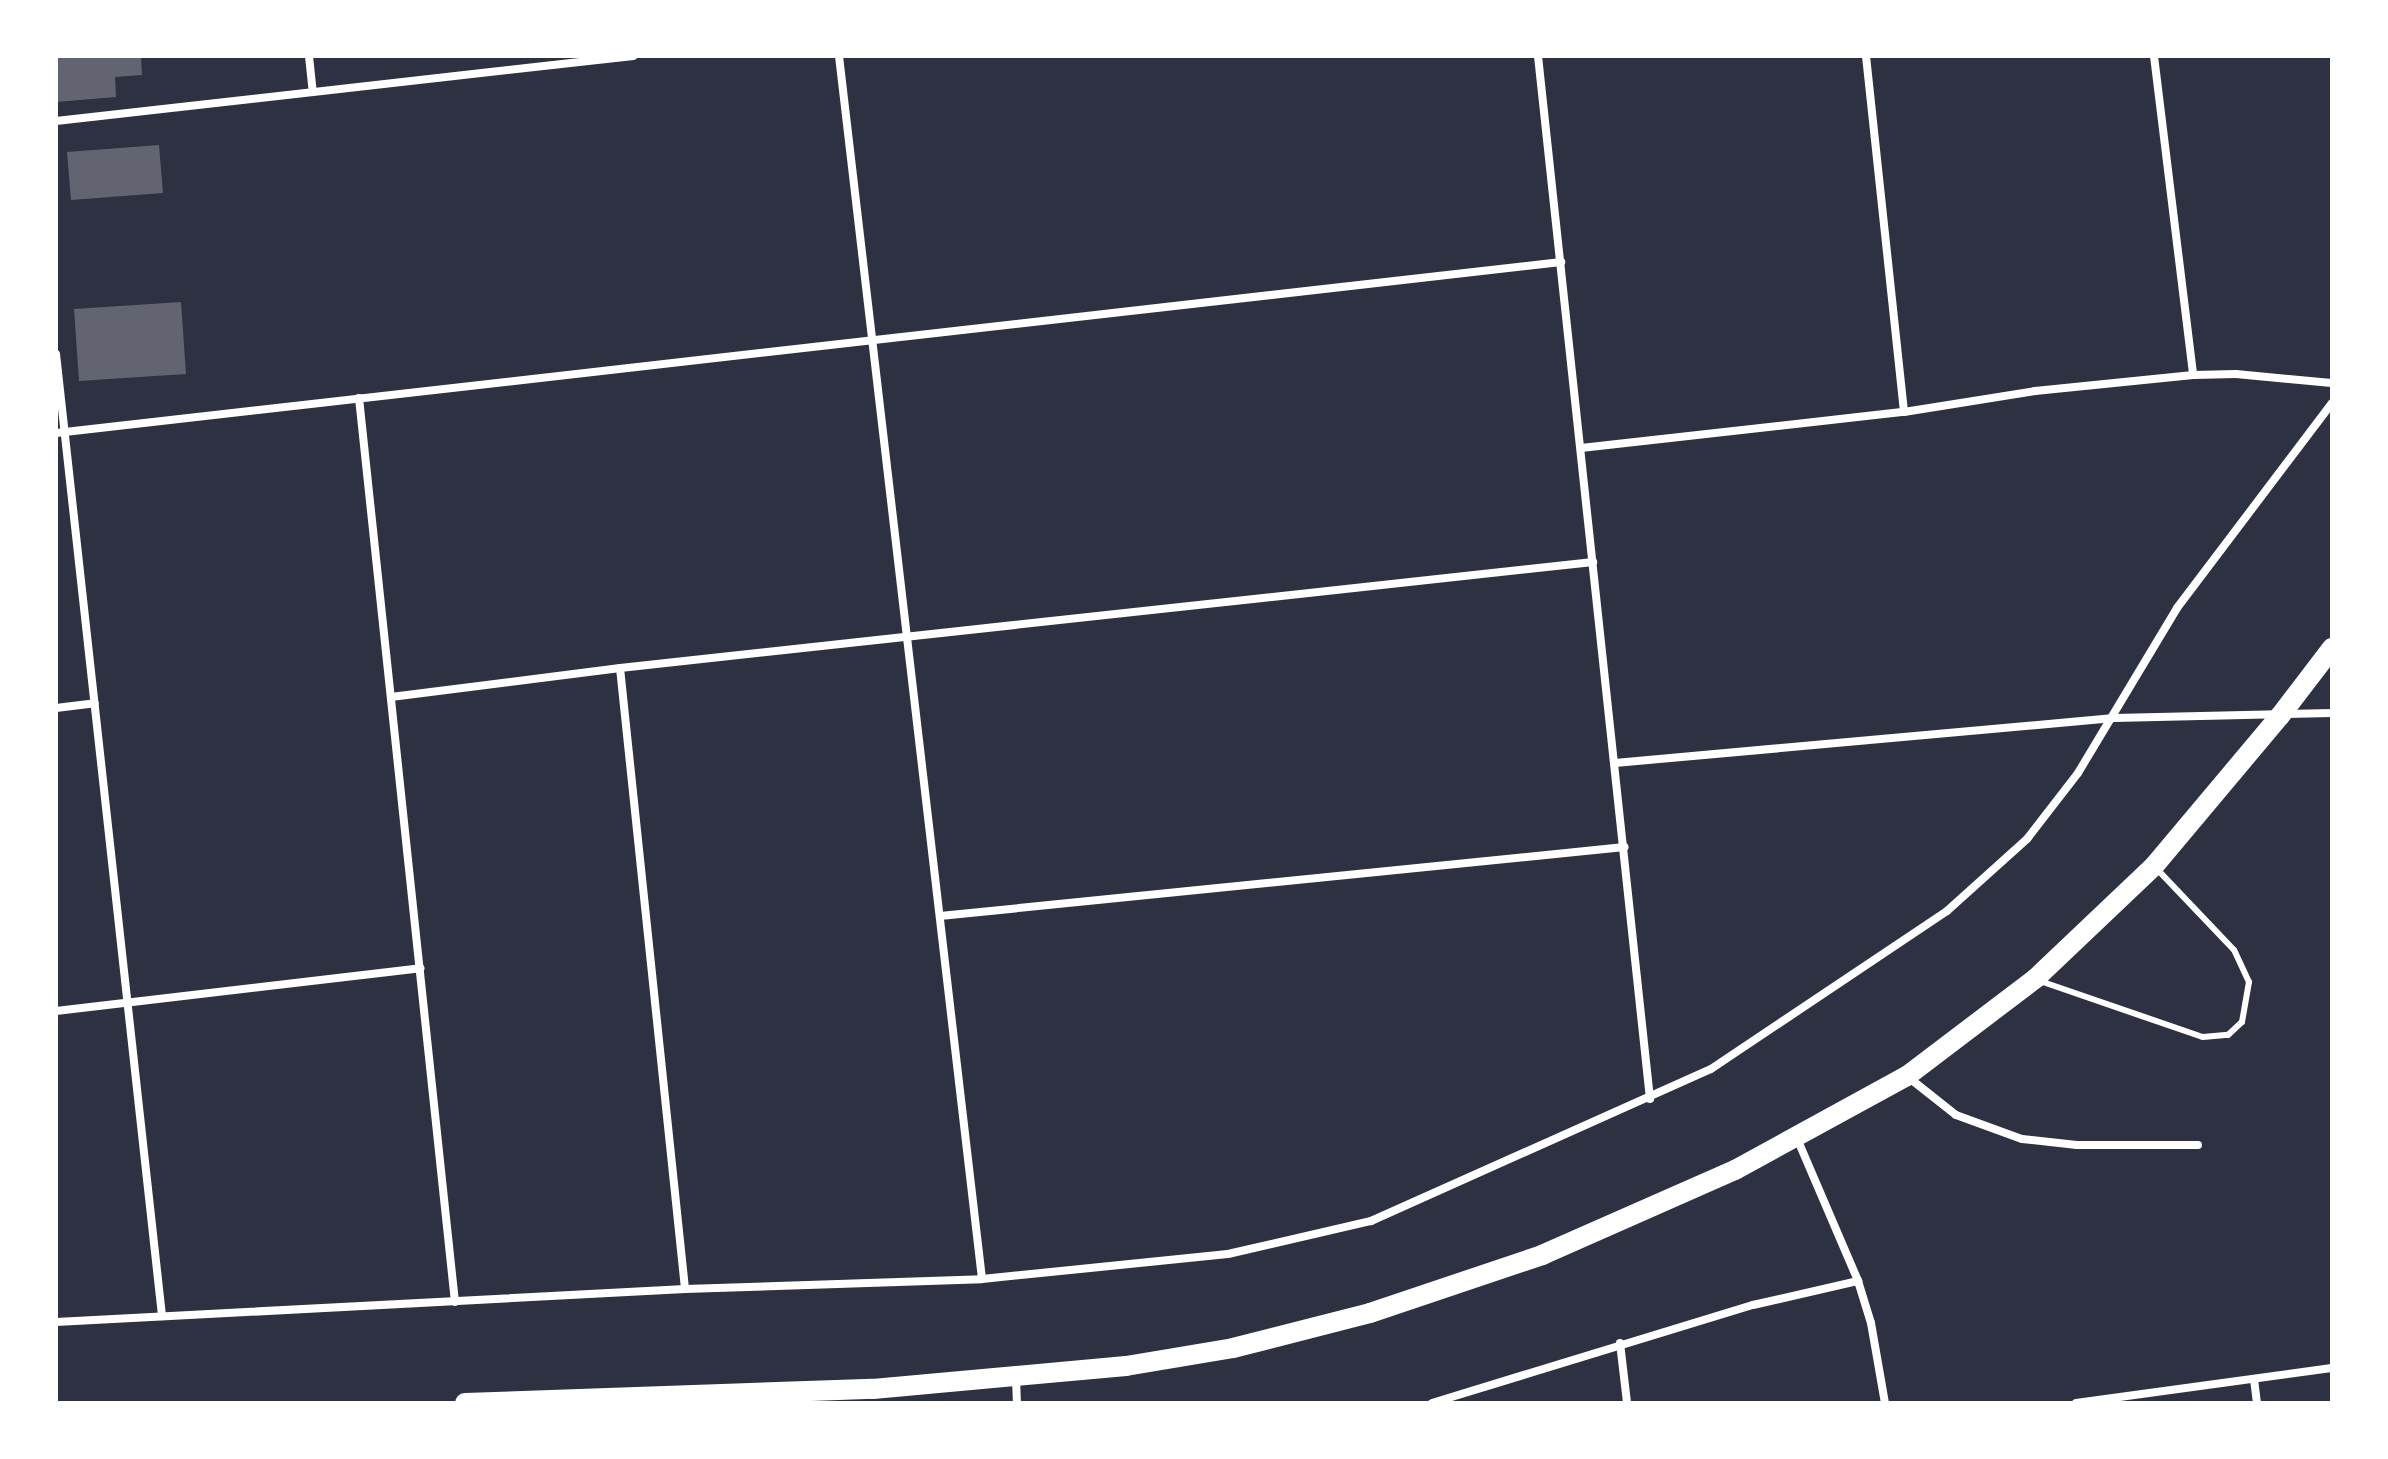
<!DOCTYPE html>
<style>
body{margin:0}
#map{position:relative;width:2388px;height:1459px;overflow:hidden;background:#2d3142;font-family:"Fira Sans Condensed",sans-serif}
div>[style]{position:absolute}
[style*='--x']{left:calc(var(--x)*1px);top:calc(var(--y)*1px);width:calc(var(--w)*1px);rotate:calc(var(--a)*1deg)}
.building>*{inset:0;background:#626471}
.service>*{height:6px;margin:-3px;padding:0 3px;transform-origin:3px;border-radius:3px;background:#fff}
.minor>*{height:8px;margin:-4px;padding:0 4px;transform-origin:4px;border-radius:4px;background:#fff}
.primary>*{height:20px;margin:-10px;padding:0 10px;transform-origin:10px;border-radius:10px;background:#fff}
span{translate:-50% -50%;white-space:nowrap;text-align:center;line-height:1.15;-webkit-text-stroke:6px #fff;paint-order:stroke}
.frame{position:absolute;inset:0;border:58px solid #fff;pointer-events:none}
</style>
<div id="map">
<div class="building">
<div style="clip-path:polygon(56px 56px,141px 56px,142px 75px,115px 77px,116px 97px,56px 102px)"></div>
<div style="clip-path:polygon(159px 145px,163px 193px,71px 200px,67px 152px)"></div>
<div style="clip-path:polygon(181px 302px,186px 374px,79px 381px,74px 309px)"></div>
</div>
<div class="service">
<div style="--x:2040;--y:981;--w:172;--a:19"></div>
<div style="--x:2203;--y:1037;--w:25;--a:-5"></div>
<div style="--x:2228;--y:1035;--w:19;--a:-43"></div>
<div style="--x:2242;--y:1022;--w:41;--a:-80.1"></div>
<div style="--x:2249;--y:982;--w:35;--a:-115"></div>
<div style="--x:2234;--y:950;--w:113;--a:-133.6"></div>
</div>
<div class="minor">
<div style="--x:309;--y:56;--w:36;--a:84"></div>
<div style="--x:839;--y:56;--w:1231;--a:83.33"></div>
<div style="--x:1538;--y:56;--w:1049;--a:83.87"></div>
<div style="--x:1866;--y:56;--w:358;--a:83.9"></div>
<div style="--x:2154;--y:56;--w:321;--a:83"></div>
<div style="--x:56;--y:121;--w:581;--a:-6.43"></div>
<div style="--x:56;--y:354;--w:968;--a:83.71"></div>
<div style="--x:359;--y:398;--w:909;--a:83.94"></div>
<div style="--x:56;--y:433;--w:1515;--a:-6.48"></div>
<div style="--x:1581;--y:448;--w:325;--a:-6.4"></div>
<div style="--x:1904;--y:412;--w:133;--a:-9.1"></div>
<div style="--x:2035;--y:391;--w:159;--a:-5.8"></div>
<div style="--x:2193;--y:375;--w:43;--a:-1.3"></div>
<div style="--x:2236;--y:374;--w:96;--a:5.4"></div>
<div style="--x:620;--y:668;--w:624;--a:84.02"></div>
<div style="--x:391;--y:697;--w:231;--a:-7.2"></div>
<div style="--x:620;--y:668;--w:979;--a:-6.22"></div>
<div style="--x:56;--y:708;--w:39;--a:-7"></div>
<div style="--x:1615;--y:763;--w:501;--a:-5.15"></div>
<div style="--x:2114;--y:718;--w:218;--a:-1.3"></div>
<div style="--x:940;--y:916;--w:688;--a:-5.75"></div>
<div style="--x:56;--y:1011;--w:367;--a:-6.7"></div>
<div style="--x:1908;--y:1077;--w:61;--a:38.4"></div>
<div style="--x:1956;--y:1115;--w:70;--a:20"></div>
<div style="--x:2022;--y:1139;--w:55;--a:6.2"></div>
<div style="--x:2077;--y:1145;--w:121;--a:0"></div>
<div style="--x:1796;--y:1136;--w:158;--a:66.8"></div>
<div style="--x:1858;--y:1281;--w:44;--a:72.8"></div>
<div style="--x:1871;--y:1323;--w:81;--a:80.1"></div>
<div style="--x:56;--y:1322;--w:630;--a:-3"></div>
<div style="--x:685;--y:1289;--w:297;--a:-1.9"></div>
<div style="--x:982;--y:1279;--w:247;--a:-5.8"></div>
<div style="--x:1228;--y:1254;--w:147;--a:-13"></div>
<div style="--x:1371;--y:1221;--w:372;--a:-24.1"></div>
<div style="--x:1711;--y:1069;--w:284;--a:-33.8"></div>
<div style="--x:1947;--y:911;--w:108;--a:-42"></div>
<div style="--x:2027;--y:839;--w:83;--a:-52.3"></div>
<div style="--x:2078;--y:773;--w:192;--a:-59"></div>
<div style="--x:2177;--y:608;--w:257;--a:-52.9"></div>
<div style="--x:1620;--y:1343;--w:60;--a:83.3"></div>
<div style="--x:1016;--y:1377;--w:26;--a:88"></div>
<div style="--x:2254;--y:1379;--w:24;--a:83"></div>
<div style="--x:1432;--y:1403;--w:336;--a:-17"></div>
<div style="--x:1753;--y:1305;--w:108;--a:-12.9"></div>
<div style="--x:2076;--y:1403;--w:258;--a:-7.8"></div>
</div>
<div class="primary">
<div style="--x:465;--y:1403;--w:408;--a:-2"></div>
<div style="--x:873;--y:1389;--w:254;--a:-5.2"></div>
<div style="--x:1126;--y:1366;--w:109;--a:-9.5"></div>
<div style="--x:1233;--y:1348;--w:141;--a:-14.3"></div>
<div style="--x:1370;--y:1313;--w:182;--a:-18.6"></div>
<div style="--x:1542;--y:1255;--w:211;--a:-23.8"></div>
<div style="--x:1735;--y:1170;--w:196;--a:-28.7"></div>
<div style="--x:1907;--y:1076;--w:161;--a:-37.2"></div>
<div style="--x:2035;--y:979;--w:164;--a:-43.5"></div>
<div style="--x:2154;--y:866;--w:196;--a:-50"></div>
<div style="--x:2280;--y:716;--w:86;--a:-52.6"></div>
</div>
<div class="frame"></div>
</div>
